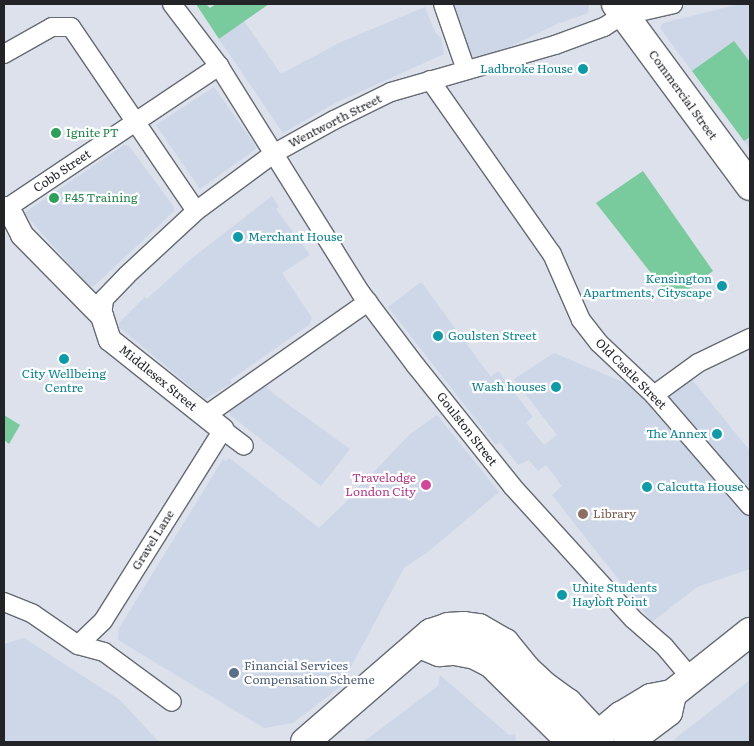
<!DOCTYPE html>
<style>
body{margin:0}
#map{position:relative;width:754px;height:746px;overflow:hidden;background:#dce1eb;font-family:Literata,serif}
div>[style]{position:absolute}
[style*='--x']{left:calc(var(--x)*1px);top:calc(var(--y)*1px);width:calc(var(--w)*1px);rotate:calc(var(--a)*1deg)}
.built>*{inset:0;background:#cdd7e7}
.green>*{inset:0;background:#79ca9d}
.roads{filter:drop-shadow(1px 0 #656a73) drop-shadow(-1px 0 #656a73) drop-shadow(0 1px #656a73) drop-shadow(0 -1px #656a73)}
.minor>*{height:18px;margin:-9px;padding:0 9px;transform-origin:9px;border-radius:9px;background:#fff}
.tertiary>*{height:22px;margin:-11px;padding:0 11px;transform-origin:11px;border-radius:11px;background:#fff}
.primary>*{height:28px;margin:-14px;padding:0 14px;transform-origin:14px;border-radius:14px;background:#fff}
.trunk>*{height:28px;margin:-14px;padding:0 14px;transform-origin:14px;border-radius:14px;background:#fff}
.dots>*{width:14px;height:14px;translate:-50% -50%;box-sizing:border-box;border:2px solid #fff;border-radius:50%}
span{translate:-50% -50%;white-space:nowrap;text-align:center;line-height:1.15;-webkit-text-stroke:4.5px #fff;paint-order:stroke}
.culture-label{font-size:12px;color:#0d838f}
.right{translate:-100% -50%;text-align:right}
.left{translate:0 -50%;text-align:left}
.street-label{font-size:12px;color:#222428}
.leisure-label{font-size:12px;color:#27864d}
.hotel-label{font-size:12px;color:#b23c85}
.education-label{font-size:12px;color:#785e54}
.service-label{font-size:12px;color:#4e5e75}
.frame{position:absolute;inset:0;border:5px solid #222428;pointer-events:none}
</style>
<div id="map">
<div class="built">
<div style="clip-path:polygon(446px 4px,588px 4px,589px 5px,588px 13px,557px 24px,474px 64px,465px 55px)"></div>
<div style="clip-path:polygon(740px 4px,750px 4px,750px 149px,660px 28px,663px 23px)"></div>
<div style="clip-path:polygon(425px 7px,435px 32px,441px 38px,444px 54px,335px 103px,283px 133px,219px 39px,244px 21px,281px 74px,341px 42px)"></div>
<div style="clip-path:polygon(214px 87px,257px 148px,200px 189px,156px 125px)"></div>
<div style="clip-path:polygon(124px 145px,129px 146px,140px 161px,174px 207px,174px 211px,94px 286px,89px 286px,24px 213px)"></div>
<div style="clip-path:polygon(272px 196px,279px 207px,276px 209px,310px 255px,282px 273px,312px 318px,309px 325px,230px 380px,232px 383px,205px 399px,119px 327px,119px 323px,145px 297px,147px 299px,191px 259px)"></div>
<div style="clip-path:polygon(421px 282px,491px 377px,498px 371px,533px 417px,526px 423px,544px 445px,557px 435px,514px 379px,554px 353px,654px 395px,685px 371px,750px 451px,750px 569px,697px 587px,652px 622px,552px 495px,562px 486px,546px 465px,538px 471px,529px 460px,518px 465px,500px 442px,496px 445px,388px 307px)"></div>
<div style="clip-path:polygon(266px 386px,275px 395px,350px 449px,321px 486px,230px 415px,230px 410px)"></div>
<div style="clip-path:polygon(437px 415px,499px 492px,429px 551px,404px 568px,340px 687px,293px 723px,264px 728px,118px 640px,119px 628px,223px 459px,226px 461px,228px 459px,232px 460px,319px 528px,348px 500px,366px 477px,368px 478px,409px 435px)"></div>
<div style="clip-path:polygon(24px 638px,120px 700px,159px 742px,4px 742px,4px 644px)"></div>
<div style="clip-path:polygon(440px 675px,509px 735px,515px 734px,516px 742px,363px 742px,438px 686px)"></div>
<div style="clip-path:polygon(750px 680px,750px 742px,671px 742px)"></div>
</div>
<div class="green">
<div style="clip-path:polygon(196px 4px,206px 4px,210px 8px,216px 4px,269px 4px,219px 39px)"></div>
<div style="clip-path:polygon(734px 41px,750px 62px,750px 137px,744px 141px,692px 71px)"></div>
<div style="clip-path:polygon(643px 171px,713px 271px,673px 301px,596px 203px)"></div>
<div style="clip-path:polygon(4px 415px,20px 425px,9px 444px,4px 440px)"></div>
</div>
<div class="roads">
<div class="minor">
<div style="--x:172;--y:4;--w:78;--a:52.8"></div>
<div style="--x:219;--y:66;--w:268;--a:58"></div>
<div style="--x:361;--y:293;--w:91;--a:53"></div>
<div style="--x:416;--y:366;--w:154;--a:51.3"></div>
<div style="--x:512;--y:486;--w:180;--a:47.7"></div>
<div style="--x:633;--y:619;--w:41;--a:41.1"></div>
<div style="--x:664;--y:646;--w:42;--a:49.8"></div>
<div style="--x:443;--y:4;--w:70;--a:70.8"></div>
<div style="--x:628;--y:20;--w:14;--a:-36"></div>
<div style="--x:639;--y:12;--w:35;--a:-13"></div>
<div style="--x:4;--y:54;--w:55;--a:-29.4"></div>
<div style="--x:52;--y:27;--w:19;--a:0"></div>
<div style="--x:71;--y:27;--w:222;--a:55.8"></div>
<div style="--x:430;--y:80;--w:213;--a:55"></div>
<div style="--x:552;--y:254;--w:72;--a:66.3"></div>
<div style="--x:581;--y:320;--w:29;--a:52"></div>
<div style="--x:599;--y:343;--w:76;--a:43.4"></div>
<div style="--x:654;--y:395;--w:147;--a:49.1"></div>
<div style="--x:4;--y:206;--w:6;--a:0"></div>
<div style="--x:10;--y:206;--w:252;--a:-33.8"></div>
<div style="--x:102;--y:316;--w:17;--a:-83"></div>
<div style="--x:104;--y:299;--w:33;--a:-46"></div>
<div style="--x:127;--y:275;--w:94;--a:-42.8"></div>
<div style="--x:196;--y:211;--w:96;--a:-36.5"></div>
<div style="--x:273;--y:154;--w:70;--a:-29.1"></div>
<div style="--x:334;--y:120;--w:64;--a:-26.2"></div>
<div style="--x:391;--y:92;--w:171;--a:-16"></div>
<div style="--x:555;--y:45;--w:52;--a:-20.2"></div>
<div style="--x:604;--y:27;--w:24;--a:-33"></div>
<div style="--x:654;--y:395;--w:54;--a:-36"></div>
<div style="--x:698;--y:363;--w:58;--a:-25.7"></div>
<div style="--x:205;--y:416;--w:199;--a:-35"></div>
<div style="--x:4;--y:602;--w:31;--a:22"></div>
<div style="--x:33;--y:614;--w:55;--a:34.6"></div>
<div style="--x:78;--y:645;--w:27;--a:15"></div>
<div style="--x:104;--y:652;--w:84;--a:36.3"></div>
<div style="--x:78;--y:645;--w:35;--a:-44"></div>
<div style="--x:103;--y:621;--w:226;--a:-57.9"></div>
<div style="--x:223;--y:430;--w:26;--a:37"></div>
</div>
<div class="tertiary">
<div style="--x:4;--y:212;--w:10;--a:29"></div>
<div style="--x:13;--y:217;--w:20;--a:63"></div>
<div style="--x:22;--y:235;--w:114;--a:45.4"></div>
<div style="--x:102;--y:316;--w:25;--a:72"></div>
<div style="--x:110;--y:340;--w:144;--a:38.5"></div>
</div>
<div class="primary">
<div style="--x:420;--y:644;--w:21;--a:23"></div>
<div style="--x:439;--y:652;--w:16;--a:-4"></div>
<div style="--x:455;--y:651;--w:20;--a:11"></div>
<div style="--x:475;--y:655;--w:18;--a:27"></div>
<div style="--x:491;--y:663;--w:112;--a:44.6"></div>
<div style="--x:305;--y:742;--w:167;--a:-40.9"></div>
<div style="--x:431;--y:633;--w:18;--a:-19"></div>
<div style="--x:448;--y:627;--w:16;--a:-4"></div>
<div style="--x:464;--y:626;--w:15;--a:8"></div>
<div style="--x:479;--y:628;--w:30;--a:30"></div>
<div style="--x:505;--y:643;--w:33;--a:51"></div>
<div style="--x:526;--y:669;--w:23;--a:43"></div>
<div style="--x:543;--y:685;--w:31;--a:36"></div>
<div style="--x:568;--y:703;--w:44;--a:46.8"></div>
<div style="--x:628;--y:742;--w:50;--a:-36.9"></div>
<div style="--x:668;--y:712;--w:18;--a:-77"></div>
</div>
<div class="trunk">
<div style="--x:616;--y:4;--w:226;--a:53.6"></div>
<div style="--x:600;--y:742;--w:7;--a:-106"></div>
<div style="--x:598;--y:735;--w:30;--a:-40"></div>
<div style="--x:621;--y:716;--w:35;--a:-31"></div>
<div style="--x:651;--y:698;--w:21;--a:-11"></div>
<div style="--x:672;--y:694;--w:100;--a:-38.5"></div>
</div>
</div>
<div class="dots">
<div style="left:583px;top:69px;background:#0f9aa8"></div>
<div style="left:56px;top:133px;background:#2e9e5b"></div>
<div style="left:54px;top:198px;background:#2e9e5b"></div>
<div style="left:238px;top:237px;background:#0f9aa8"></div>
<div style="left:722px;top:286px;background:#0f9aa8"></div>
<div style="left:438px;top:336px;background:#0f9aa8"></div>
<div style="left:64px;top:359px;background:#0f9aa8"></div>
<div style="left:556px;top:387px;background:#0f9aa8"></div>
<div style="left:717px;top:434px;background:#0f9aa8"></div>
<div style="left:426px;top:485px;background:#d1479c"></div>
<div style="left:647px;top:487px;background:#0f9aa8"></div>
<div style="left:583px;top:514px;background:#8d6e63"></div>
<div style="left:562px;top:595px;background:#0f9aa8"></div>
<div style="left:234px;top:673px;background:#5c6f8a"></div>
</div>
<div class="culture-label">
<span class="right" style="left:573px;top:69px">Ladbroke House</span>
<span class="left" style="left:248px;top:237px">Merchant House</span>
<span class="right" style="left:712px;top:286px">Kensington<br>Apartments, Cityscape</span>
<span class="left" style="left:448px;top:336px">Goulsten Street</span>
<span style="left:64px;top:381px">City Wellbeing<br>Centre</span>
<span class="right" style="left:546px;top:387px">Wash houses</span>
<span class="right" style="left:707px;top:434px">The Annex</span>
<span class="left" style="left:657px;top:487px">Calcutta House</span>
<span class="left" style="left:572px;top:595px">Unite Students<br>Hayloft Point</span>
</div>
<div class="street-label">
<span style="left:683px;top:95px;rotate:54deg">Commercial Street</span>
<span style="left:335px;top:121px;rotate:-27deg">Wentworth Street</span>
<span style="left:62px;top:171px;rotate:-34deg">Cobb Street</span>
<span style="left:631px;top:374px;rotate:45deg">Old Castle Street</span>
<span style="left:158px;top:378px;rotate:39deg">Middlesex Street</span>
<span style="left:467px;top:429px;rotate:52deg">Goulston Street</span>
<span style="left:153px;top:540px;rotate:-58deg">Gravel Lane</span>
</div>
<div class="leisure-label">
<span class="left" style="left:66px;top:133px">Ignite PT</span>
<span class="left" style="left:64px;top:198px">F45 Training</span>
</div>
<div class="hotel-label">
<span class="right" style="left:416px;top:485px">Travelodge<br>London City</span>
</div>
<div class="education-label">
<span class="left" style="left:593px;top:514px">Library</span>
</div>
<div class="service-label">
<span class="left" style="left:244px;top:673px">Financial Services<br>Compensation Scheme</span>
</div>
<div class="frame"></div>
</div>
